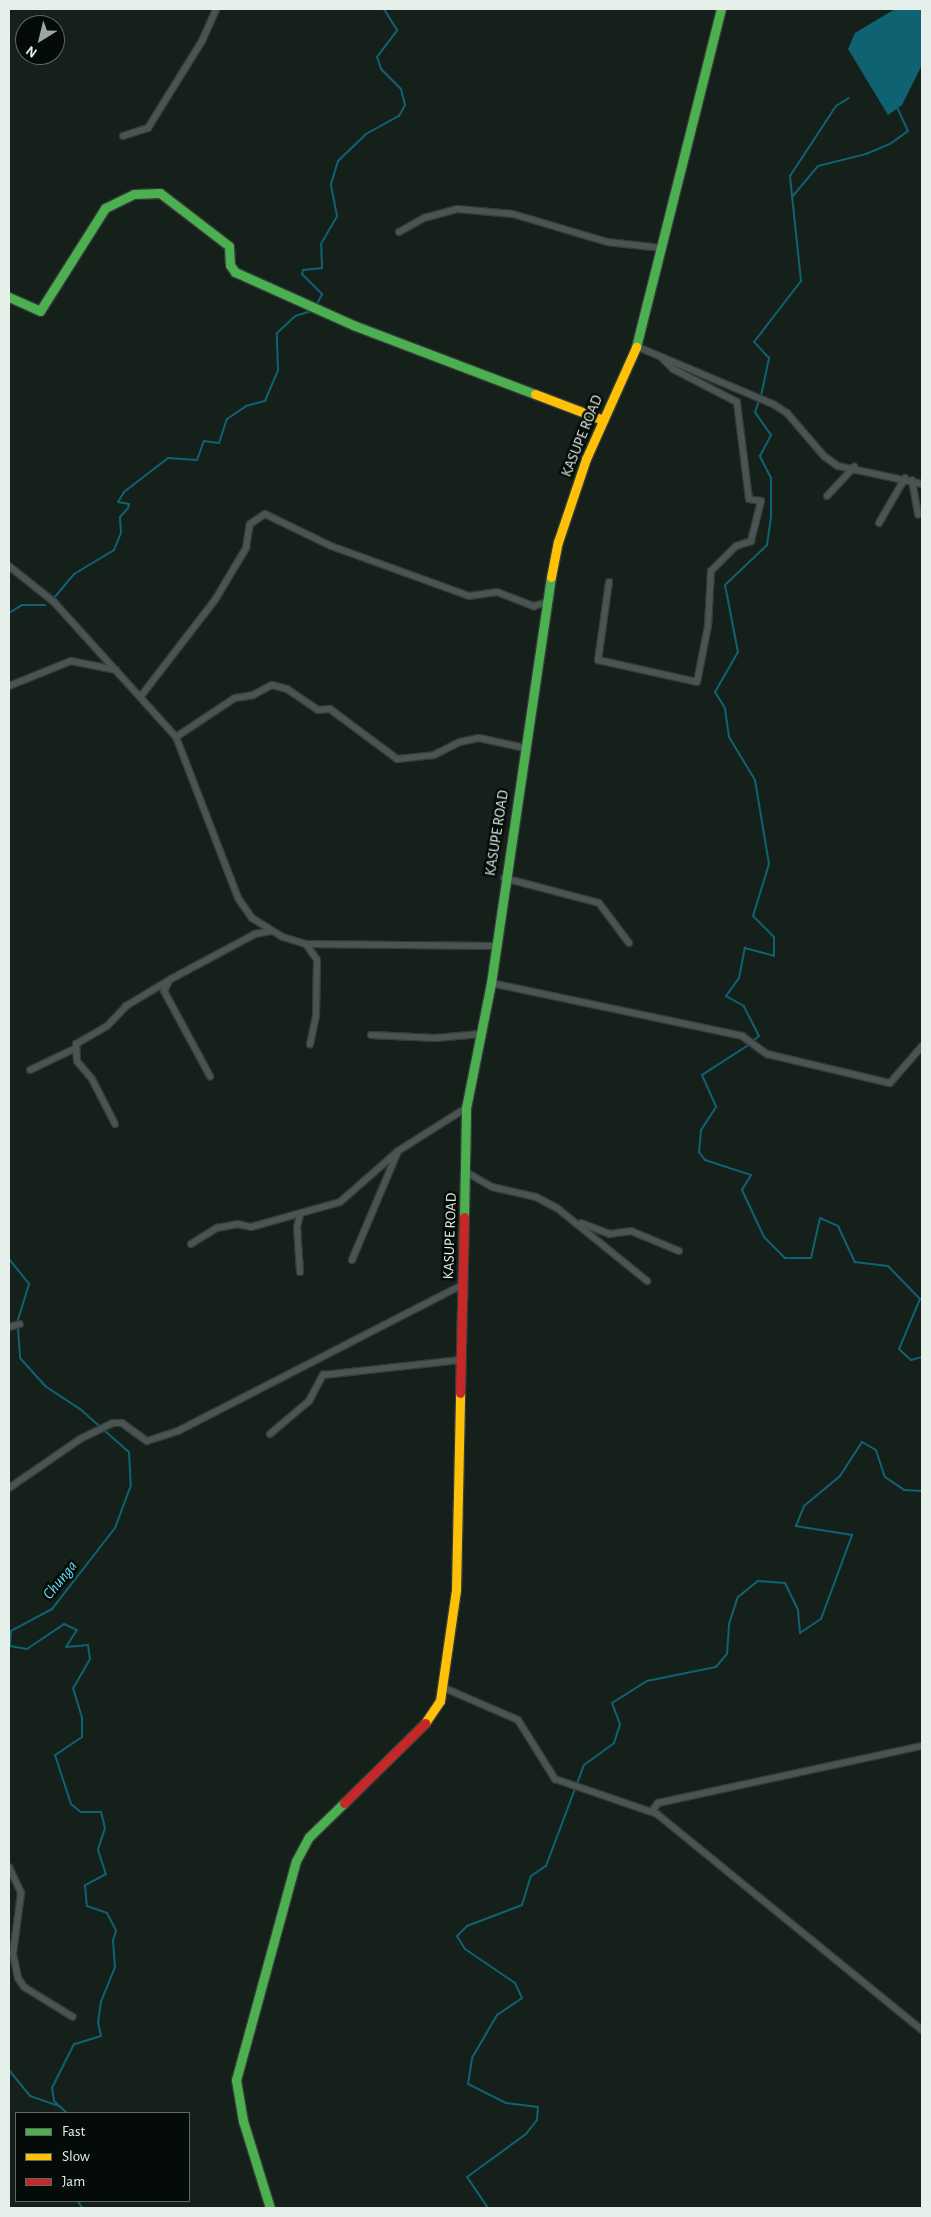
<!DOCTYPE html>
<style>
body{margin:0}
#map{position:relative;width:931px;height:2217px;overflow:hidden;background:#16201b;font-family:"Alegreya Sans",sans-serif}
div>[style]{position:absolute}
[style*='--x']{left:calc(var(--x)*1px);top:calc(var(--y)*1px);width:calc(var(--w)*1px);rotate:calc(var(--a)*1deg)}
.water>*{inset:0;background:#0f6272}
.stream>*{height:2px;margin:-1px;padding:0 1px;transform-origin:1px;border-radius:1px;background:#0f6272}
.roads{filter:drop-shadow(1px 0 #343c38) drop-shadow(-1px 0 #343c38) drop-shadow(0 1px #343c38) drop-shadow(0 -1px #343c38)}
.street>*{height:6px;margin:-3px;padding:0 3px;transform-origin:3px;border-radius:3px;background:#4a5553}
.fast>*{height:9px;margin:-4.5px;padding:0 4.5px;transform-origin:4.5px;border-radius:4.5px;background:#4caf50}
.slow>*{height:9px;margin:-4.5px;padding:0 4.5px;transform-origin:4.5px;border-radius:4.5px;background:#ffc107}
.jam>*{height:9px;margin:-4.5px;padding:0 4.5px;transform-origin:4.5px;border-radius:4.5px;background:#c62828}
span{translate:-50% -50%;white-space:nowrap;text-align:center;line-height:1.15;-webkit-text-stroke:5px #050c08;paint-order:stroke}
.street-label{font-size:15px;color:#e4f0e9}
.water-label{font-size:16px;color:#69def9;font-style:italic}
.frame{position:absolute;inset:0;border:10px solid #e4f0e9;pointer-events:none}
.legend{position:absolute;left:15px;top:2112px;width:175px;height:90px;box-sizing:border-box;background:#050c08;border:1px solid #5e6762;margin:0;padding:6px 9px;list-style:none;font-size:15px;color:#e4f0e9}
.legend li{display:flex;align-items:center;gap:10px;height:25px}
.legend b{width:25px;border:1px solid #5e6762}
.north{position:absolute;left:15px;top:15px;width:50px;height:50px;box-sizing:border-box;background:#050c08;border:1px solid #5e6762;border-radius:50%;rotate:216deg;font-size:14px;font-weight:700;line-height:20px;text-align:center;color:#e4f0e9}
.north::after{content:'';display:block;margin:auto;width:18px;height:22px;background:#9ca7a1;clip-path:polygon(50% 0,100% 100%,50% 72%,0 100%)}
</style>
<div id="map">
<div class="water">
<div style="clip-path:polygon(895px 9px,922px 9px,922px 65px,902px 105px,888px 115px,848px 49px,855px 33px)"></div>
</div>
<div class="stream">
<div style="--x:792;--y:197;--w:40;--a:-50"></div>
<div style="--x:818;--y:166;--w:49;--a:-14"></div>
<div style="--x:866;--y:154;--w:26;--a:-23"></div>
<div style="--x:890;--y:144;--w:22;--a:-36"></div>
<div style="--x:908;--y:131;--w:26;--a:-115"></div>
<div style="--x:317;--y:304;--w:11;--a:-63"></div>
<div style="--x:322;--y:294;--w:28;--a:-135"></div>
<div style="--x:302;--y:274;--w:4;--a:-76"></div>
<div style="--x:303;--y:270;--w:19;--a:-6"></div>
<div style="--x:322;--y:268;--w:24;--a:-92"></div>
<div style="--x:321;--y:244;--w:32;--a:-60"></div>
<div style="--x:337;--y:216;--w:33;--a:-101"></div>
<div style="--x:331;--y:184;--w:24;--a:-73"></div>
<div style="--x:338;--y:161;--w:39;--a:-44"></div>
<div style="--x:366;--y:134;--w:38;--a:-29"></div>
<div style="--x:399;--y:116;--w:13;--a:-61"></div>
<div style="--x:405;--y:105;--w:16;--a:-104"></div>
<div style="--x:401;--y:89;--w:28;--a:-135"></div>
<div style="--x:381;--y:69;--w:13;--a:-108"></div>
<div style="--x:377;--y:57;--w:34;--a:-53"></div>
<div style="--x:397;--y:30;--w:25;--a:-122"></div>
<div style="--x:761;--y:396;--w:39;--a:-78"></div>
<div style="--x:769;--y:358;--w:22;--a:-133"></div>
<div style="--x:754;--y:342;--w:77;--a:-52.4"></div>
<div style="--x:801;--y:281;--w:106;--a:-96"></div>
<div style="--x:790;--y:176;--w:84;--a:-56.7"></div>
<div style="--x:836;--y:106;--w:15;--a:-32"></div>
<div style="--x:54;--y:598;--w:31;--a:-50"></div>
<div style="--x:74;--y:574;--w:47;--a:-31"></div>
<div style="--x:114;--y:550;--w:18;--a:-68"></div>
<div style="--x:121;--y:533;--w:16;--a:-94"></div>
<div style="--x:120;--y:517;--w:12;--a:-48"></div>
<div style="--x:128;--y:508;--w:4;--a:-76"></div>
<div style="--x:129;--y:504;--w:11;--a:-170"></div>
<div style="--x:118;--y:502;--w:12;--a:-59"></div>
<div style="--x:124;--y:492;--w:56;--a:-37.7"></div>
<div style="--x:168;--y:458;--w:29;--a:4"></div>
<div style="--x:197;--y:460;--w:20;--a:-70"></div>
<div style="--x:204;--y:441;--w:15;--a:8"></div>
<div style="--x:219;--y:443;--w:25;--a:-72"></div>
<div style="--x:227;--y:419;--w:23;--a:-34"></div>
<div style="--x:246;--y:406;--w:20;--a:-15"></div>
<div style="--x:265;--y:401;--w:34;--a:-67"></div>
<div style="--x:278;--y:370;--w:37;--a:-92"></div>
<div style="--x:277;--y:333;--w:25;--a:-43"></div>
<div style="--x:295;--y:316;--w:17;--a:-17"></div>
<div style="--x:9;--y:613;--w:15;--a:-32"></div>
<div style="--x:22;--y:605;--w:23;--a:0"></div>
<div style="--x:753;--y:1041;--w:8;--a:-40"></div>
<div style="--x:759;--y:1036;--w:34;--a:-117"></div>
<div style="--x:744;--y:1006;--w:21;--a:-151"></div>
<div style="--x:726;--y:996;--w:22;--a:-54"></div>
<div style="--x:739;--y:978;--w:31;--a:-79"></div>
<div style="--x:745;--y:948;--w:30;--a:15"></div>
<div style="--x:774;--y:956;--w:19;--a:-90"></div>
<div style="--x:774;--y:937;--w:30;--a:-135"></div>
<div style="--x:753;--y:916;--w:54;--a:-72.9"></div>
<div style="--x:769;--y:864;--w:85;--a:-99.5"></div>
<div style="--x:755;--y:780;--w:50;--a:-121.2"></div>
<div style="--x:729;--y:737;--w:29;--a:-98"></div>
<div style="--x:725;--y:708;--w:19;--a:-122"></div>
<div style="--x:715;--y:692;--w:46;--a:-60.1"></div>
<div style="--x:738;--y:652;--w:68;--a:-101"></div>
<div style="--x:725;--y:585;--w:58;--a:-43.6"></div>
<div style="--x:767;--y:545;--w:29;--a:-82"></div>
<div style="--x:771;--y:516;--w:38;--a:-90"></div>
<div style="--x:771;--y:478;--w:25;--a:-117"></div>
<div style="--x:760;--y:456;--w:24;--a:-62"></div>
<div style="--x:771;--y:435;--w:28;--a:-125"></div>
<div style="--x:755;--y:412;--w:12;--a:-70"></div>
<div style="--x:750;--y:1044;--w:57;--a:147.1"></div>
<div style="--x:702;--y:1075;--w:35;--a:66"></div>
<div style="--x:716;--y:1107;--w:27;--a:123"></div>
<div style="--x:701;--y:1130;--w:22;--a:95"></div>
<div style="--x:699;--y:1152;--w:10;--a:53"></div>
<div style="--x:705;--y:1160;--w:48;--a:18.1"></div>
<div style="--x:751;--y:1175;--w:17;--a:121"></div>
<div style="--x:742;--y:1190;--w:52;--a:64.9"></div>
<div style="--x:764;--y:1237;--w:30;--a:45"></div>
<div style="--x:785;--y:1258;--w:26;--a:0"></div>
<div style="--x:811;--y:1258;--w:41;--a:-77.3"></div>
<div style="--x:820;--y:1218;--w:20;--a:24"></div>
<div style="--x:838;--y:1226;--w:40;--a:65"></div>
<div style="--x:855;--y:1262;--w:33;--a:7"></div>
<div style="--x:888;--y:1266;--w:46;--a:45.9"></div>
<div style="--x:920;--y:1299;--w:54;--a:112.8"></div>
<div style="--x:899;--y:1349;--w:16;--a:43"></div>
<div style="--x:911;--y:1360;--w:11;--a:-15"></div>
<div style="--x:9;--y:1150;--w:41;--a:90"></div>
<div style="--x:9;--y:1259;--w:32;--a:51"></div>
<div style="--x:29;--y:1284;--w:41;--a:107.1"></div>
<div style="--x:18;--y:1328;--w:30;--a:86"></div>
<div style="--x:20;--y:1358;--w:38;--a:48"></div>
<div style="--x:45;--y:1386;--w:42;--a:33.3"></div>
<div style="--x:80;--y:1409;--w:65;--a:41.3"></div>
<div style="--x:129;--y:1452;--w:33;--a:87"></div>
<div style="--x:131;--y:1485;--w:46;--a:110.4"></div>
<div style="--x:115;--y:1528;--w:103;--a:127.9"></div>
<div style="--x:52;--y:1609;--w:47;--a:151.8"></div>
<div style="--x:11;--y:1631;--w:15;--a:94"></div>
<div style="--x:10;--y:1646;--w:17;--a:10"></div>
<div style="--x:27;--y:1649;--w:45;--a:-34"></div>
<div style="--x:64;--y:1624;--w:14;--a:25"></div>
<div style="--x:77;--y:1630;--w:20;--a:123"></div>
<div style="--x:66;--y:1647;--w:22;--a:-5"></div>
<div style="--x:88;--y:1645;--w:14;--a:82"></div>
<div style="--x:90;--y:1659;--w:34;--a:120"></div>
<div style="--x:73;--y:1688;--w:30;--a:73"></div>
<div style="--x:82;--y:1717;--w:20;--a:90"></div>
<div style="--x:82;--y:1737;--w:32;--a:146"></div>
<div style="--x:55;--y:1755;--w:52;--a:71.9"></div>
<div style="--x:71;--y:1804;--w:13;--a:39"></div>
<div style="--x:81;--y:1812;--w:20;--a:0"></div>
<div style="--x:101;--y:1812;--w:16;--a:76"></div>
<div style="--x:105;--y:1828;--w:23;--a:108"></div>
<div style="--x:98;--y:1850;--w:25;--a:72"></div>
<div style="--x:106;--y:1874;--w:24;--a:152"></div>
<div style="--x:85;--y:1885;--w:21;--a:85"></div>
<div style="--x:87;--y:1906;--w:21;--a:19"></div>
<div style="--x:107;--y:1913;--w:20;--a:63"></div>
<div style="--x:116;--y:1931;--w:9;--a:108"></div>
<div style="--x:113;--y:1940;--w:27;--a:86"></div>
<div style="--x:115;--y:1967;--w:37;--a:112"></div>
<div style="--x:101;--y:2001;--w:21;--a:98"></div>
<div style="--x:98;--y:2022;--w:14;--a:78"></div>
<div style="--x:101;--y:2036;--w:28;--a:163"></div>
<div style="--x:74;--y:2044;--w:49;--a:116.6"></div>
<div style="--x:52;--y:2088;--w:13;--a:81"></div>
<div style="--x:54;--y:2101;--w:18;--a:43"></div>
<div style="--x:9;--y:2070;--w:33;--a:51"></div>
<div style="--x:30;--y:2096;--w:31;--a:19"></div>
<div style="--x:78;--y:2201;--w:8;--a:60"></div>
<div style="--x:488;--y:2208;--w:37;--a:-124"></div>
<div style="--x:467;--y:2177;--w:73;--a:-36.1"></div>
<div style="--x:526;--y:2134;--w:18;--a:-52"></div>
<div style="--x:537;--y:2120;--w:13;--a:-86"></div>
<div style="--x:538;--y:2107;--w:32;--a:-173"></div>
<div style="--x:506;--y:2103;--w:42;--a:-153.4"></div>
<div style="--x:468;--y:2084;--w:26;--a:-81"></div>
<div style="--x:472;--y:2058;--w:50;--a:-59.8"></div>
<div style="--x:497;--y:2015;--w:30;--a:-34"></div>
<div style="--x:522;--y:1998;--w:17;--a:-115"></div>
<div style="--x:515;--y:1983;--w:60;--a:-145.8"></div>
<div style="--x:465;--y:1949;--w:15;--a:-122"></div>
<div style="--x:457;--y:1936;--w:14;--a:-45"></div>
<div style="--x:467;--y:1926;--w:59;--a:-20.9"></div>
<div style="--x:522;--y:1905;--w:30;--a:-73"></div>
<div style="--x:531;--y:1876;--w:18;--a:-34"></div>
<div style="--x:546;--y:1866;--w:108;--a:-69.4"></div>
<div style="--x:584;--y:1765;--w:37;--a:-36"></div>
<div style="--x:614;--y:1743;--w:20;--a:-72"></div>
<div style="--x:620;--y:1724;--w:22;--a:-111"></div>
<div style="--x:612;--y:1703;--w:41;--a:-32.2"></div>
<div style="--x:647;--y:1681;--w:70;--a:-11.5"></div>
<div style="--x:716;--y:1667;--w:17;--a:-50"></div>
<div style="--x:727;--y:1654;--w:30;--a:-86"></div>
<div style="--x:729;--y:1624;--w:28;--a:-72"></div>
<div style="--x:738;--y:1597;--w:26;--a:-39"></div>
<div style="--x:758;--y:1581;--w:27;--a:4"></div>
<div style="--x:785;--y:1583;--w:30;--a:64"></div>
<div style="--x:798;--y:1610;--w:23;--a:85"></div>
<div style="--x:800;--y:1633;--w:25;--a:-34"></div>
<div style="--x:821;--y:1619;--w:90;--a:-69.7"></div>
<div style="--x:852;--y:1535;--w:57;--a:-170.9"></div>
<div style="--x:796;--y:1526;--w:22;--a:-68"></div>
<div style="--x:804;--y:1506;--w:47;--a:-39.8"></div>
<div style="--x:840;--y:1476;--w:40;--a:-57.1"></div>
<div style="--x:862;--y:1442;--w:16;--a:30"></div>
<div style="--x:876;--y:1450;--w:28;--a:72"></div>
<div style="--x:885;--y:1477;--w:23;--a:34"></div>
<div style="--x:904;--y:1490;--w:18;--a:3"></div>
</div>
<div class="roads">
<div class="street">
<div style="--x:123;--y:136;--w:26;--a:-18"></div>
<div style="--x:148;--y:128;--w:102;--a:-58.2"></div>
<div style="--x:202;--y:41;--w:35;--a:-66"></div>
<div style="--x:399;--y:232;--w:29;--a:-29"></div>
<div style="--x:424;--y:218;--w:34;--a:-15"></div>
<div style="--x:457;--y:209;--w:56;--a:5.1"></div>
<div style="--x:513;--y:214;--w:98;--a:16.6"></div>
<div style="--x:607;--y:242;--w:55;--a:6.2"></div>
<div style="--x:638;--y:347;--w:147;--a:22.9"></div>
<div style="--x:773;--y:404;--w:17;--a:33"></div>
<div style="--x:787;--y:413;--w:57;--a:49.3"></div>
<div style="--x:824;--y:456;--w:17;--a:36"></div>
<div style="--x:838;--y:466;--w:86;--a:12.1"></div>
<div style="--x:912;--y:480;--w:35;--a:80"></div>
<div style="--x:827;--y:496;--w:40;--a:-47"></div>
<div style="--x:879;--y:523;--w:52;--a:-60"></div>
<div style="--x:9;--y:566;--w:58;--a:38.7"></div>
<div style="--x:54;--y:602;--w:182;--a:47.9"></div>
<div style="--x:176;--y:737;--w:173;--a:68.9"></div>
<div style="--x:238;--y:898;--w:24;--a:55"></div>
<div style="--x:252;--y:918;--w:36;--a:32"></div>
<div style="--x:283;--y:937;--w:24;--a:17"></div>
<div style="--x:306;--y:944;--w:190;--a:0.6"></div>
<div style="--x:609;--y:582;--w:79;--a:98"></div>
<div style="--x:598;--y:660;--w:101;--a:12.5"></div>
<div style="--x:697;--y:682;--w:57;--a:-78.9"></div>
<div style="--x:708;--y:626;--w:55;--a:-86.9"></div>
<div style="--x:711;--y:571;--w:35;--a:-45"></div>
<div style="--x:736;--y:546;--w:16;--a:-18"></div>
<div style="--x:751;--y:541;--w:41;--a:-76"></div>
<div style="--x:761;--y:501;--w:12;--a:-171"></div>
<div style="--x:749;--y:499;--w:98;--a:-97.1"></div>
<div style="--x:737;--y:402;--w:72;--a:-152.7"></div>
<div style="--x:673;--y:369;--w:16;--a:-135"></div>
<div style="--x:9;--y:686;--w:67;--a:-22"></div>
<div style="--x:71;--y:661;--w:46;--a:11.3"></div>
<div style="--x:141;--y:696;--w:121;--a:-52.4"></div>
<div style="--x:215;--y:600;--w:61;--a:-59.2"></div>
<div style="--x:246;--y:548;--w:24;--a:-81"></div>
<div style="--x:250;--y:524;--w:18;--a:-34"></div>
<div style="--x:265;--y:514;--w:73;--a:25.9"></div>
<div style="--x:331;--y:546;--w:147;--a:19.9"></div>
<div style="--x:469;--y:596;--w:28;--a:-8"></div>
<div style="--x:497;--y:592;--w:40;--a:21"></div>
<div style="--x:534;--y:606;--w:14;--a:-17"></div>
<div style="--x:176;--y:737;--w:71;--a:-33.5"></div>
<div style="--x:235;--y:698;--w:18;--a:-9"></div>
<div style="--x:253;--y:695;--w:21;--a:-28"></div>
<div style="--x:272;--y:685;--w:16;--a:15"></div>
<div style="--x:287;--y:689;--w:37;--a:34"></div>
<div style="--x:318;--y:710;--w:12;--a:-5"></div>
<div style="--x:330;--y:709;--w:84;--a:36.7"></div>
<div style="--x:397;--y:759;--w:37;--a:-6"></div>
<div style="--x:434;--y:755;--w:29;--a:-27"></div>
<div style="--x:460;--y:742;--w:19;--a:-12"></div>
<div style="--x:479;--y:738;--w:47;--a:12.3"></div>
<div style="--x:504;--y:878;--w:98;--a:14.7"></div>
<div style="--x:599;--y:903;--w:50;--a:53.1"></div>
<div style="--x:306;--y:944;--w:19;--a:55"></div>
<div style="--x:317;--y:960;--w:56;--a:91"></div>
<div style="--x:316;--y:1016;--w:29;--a:102"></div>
<div style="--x:169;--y:981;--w:11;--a:117"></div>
<div style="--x:164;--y:991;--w:97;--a:61.6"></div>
<div style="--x:491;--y:983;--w:257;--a:11.9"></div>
<div style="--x:742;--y:1036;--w:31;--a:36"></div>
<div style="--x:767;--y:1054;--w:126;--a:13.3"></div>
<div style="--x:890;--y:1083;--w:49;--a:-49.1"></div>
<div style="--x:371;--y:1035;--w:64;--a:2.7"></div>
<div style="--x:435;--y:1038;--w:46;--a:-5"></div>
<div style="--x:30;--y:1070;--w:49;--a:-25.5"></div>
<div style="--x:115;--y:1124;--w:51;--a:-117.1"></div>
<div style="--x:92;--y:1079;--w:23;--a:-130"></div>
<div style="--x:77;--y:1061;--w:17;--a:-93"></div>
<div style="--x:76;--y:1044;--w:36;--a:-30"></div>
<div style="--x:107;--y:1026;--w:28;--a:-46"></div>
<div style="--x:126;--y:1006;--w:52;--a:-31"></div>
<div style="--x:171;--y:979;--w:95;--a:-28.2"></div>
<div style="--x:255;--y:934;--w:16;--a:-11"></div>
<div style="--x:466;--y:1172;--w:30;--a:30"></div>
<div style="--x:492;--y:1187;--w:45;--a:12.8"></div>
<div style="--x:536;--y:1197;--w:24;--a:28"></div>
<div style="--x:557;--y:1208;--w:116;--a:39"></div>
<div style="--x:581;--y:1223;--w:31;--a:21"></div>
<div style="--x:610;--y:1234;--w:21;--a:-8"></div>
<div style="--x:631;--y:1231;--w:52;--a:22.6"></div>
<div style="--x:191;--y:1244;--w:31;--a:-32"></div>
<div style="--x:217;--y:1228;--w:20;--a:-11"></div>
<div style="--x:237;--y:1224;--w:14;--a:12"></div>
<div style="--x:251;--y:1227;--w:92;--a:-15.7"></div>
<div style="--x:340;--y:1202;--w:77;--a:-41.3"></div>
<div style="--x:352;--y:1260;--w:118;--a:-67.1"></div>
<div style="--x:398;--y:1151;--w:80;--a:-32.3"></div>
<div style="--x:300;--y:1272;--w:45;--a:-93.8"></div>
<div style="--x:297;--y:1227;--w:12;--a:-76"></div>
<div style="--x:9;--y:1327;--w:11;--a:-15"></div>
<div style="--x:270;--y:1434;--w:51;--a:-40.2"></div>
<div style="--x:309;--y:1401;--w:30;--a:-62"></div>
<div style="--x:323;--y:1375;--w:138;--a:-6.2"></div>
<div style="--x:9;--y:1488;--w:86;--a:-34.6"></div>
<div style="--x:80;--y:1439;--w:37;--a:-26"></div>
<div style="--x:113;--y:1423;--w:9;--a:0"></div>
<div style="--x:122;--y:1423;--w:31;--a:36"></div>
<div style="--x:147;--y:1441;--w:33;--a:-18"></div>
<div style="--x:178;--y:1431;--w:319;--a:-27.2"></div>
<div style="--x:442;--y:1687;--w:83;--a:23.5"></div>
<div style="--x:518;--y:1720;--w:70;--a:57.9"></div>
<div style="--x:555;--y:1779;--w:108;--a:18.9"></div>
<div style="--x:657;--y:1814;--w:342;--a:39.2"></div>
<div style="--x:652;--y:1811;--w:10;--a:-53"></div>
<div style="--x:658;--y:1803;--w:270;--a:-12.2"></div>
<div style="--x:9;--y:1867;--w:29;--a:65"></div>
<div style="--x:21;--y:1893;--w:62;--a:97.5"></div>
<div style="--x:13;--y:1954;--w:25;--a:78"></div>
<div style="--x:18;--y:1978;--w:11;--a:56"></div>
<div style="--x:24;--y:1987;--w:57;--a:31.5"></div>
</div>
<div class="fast">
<div style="--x:9;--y:297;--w:34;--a:24"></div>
<div style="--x:40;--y:311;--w:122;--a:-57.7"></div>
<div style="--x:105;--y:208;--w:32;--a:-26"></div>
<div style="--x:134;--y:194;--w:26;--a:-2"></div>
<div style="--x:160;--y:193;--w:87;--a:37.5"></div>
<div style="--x:229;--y:246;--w:19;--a:87"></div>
<div style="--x:230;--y:265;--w:9;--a:54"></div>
<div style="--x:235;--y:272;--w:129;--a:24.2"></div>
<div style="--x:353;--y:325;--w:195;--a:20.8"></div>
<div style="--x:636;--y:347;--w:349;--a:-75.9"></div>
<div style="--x:464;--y:1217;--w:109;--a:-88.9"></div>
<div style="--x:466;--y:1108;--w:127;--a:-78.7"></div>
<div style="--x:491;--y:983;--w:410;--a:-81.6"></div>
<div style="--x:270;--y:2208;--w:91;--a:-107.2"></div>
<div style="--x:243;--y:2121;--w:42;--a:-99.7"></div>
<div style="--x:236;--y:2080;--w:227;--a:-74.7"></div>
<div style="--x:296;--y:1861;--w:27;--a:-62"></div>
<div style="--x:309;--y:1837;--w:49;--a:-44.2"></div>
</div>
<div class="slow">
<div style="--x:535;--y:394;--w:73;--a:20.9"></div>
<div style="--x:551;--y:577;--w:36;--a:-79"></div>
<div style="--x:558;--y:542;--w:88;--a:-71.4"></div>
<div style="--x:586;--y:459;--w:123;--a:-65.9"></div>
<div style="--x:425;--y:1723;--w:27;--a:-56"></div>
<div style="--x:440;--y:1701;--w:112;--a:-81.8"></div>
<div style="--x:456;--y:1590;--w:197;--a:-88.8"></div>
</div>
<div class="jam">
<div style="--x:460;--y:1393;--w:176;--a:-88.7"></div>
<div style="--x:344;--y:1803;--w:114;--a:-44.6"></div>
</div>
</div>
<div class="street-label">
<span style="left:582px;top:436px;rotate:-68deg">KASUPE ROAD</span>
<span style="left:497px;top:833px;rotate:-81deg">KASUPE ROAD</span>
<span style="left:450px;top:1236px;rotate:-88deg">KASUPE ROAD</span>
</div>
<div class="water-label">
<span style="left:60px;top:1580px;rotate:-51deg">Chunga</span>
</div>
<div class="frame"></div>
<ul class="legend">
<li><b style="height:6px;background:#4caf50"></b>Fast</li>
<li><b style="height:6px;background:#ffc107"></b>Slow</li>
<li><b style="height:6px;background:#c62828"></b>Jam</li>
</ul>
<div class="north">N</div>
</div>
